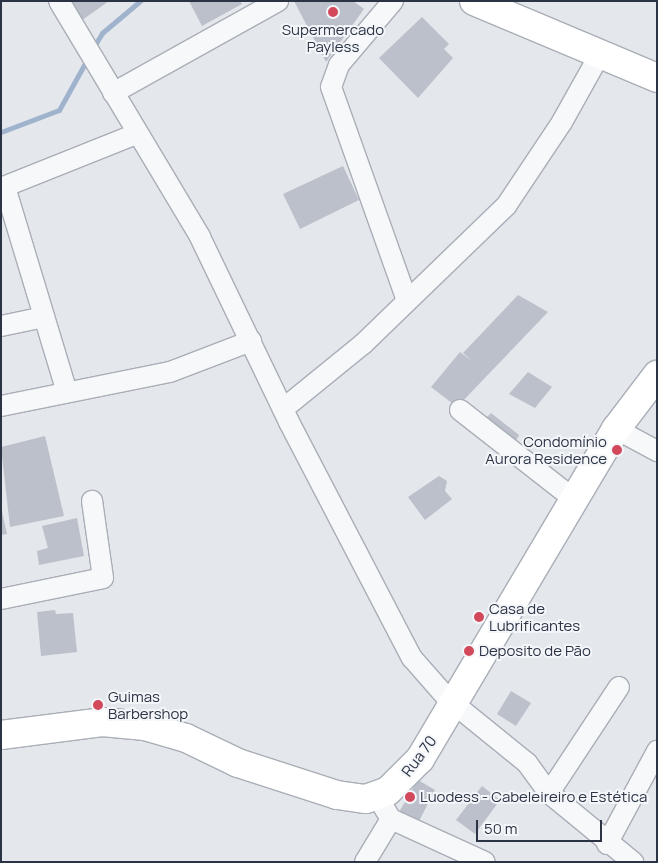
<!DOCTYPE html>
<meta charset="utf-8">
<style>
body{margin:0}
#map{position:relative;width:658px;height:863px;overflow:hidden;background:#e4e7ec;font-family:Manrope,sans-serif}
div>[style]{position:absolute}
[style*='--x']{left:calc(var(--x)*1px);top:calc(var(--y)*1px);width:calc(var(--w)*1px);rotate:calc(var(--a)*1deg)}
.stream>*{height:5px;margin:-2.5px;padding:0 2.5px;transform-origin:2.5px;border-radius:2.5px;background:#9fb4cc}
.building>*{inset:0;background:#bbc0ca}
.roads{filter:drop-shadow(1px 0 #a9aeb7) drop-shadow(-1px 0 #a9aeb7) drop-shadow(0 1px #a9aeb7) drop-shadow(0 -1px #a9aeb7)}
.street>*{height:20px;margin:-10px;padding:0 10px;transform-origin:10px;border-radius:10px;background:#f7f8fa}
.secondary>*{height:28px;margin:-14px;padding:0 14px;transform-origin:14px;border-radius:14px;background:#fff}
.dots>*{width:14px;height:14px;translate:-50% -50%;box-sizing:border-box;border:2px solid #f4f6f9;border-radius:50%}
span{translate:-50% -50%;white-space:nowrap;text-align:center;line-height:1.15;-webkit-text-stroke:4px #f4f6f9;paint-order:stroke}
.poi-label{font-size:15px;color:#2b3445}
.right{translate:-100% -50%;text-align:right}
.left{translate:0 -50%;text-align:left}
.street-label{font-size:15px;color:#2b3445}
.frame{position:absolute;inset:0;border:2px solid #2b3445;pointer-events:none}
.scale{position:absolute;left:476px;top:820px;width:126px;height:22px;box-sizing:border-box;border:2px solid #2b3445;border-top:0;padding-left:6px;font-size:15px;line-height:18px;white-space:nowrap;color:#2b3445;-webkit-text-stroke:4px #f4f6f9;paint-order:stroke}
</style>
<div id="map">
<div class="stream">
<div style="--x:93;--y:48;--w:17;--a:-59"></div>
<div style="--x:102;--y:33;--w:50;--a:-40.1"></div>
<div style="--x:1;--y:132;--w:62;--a:-20.8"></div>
<div style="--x:59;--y:110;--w:60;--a:-60.9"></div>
</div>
<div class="building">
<div style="clip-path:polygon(66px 1px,109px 1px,78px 23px)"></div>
<div style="clip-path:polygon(189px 1px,240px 1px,242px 4px,202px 26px)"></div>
<div style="clip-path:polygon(294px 1px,353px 1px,364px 9px,326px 62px)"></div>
<div style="clip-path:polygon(422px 17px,449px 44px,444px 49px,453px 58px,418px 98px,379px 58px)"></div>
<div style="clip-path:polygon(343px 166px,359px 200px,300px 229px,283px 194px)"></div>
<div style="clip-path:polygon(518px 295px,548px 312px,457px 407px,431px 387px,460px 352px,472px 361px,463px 353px)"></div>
<div style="clip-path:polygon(528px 372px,552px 387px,535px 408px,509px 394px)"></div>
<div style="clip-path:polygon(491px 413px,519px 435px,513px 447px,481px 423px)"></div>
<div style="clip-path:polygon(45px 436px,64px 516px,10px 527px,1px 447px)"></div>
<div style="clip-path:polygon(439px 476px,447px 481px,445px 491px,452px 499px,425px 520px,408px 497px)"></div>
<div style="clip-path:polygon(1px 507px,7px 534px,1px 535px)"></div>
<div style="clip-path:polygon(77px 518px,84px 556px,39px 565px,37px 551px,48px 548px,42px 526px)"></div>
<div style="clip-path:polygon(55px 610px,56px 614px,73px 613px,77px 652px,41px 656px,37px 612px)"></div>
<div style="clip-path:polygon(511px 691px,531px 703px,516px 726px,497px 714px)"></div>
<div style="clip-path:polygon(418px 780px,435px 790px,417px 825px,399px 812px)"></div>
<div style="clip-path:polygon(482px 786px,500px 800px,475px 834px,456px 820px)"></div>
</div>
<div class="roads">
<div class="street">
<div style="--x:59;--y:1;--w:275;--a:59.1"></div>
<div style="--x:200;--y:237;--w:205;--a:64.3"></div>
<div style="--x:289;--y:422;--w:266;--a:62.5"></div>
<div style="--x:412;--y:658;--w:55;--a:48.7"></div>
<div style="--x:448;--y:699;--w:102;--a:39"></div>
<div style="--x:527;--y:763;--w:37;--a:54"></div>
<div style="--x:549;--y:793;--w:109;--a:39.4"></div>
<div style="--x:393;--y:1;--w:84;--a:130.2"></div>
<div style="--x:339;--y:65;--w:23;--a:110"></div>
<div style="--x:331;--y:87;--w:224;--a:70.4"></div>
<div style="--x:113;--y:93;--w:189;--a:-29.1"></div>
<div style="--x:5;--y:187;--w:214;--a:73.2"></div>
<div style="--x:1;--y:188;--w:145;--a:-21.8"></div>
<div style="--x:1;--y:326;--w:44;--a:-11.8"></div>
<div style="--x:1;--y:406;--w:172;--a:-11.4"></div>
<div style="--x:170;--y:372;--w:87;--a:-20.9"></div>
<div style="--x:283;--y:409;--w:103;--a:-39.1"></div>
<div style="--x:363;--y:344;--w:199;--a:-44"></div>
<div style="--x:506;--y:206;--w:101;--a:-56.3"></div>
<div style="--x:562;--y:122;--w:78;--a:-60.8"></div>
<div style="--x:460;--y:410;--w:145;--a:38"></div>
<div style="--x:616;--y:429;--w:47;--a:28.2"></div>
<div style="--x:1;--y:599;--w:104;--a:-11.6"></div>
<div style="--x:103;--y:578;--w:78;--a:-98.1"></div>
<div style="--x:549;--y:793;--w:127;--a:-56.6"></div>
<div style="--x:377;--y:796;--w:27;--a:59"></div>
<div style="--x:391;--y:819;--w:103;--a:24.6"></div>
<div style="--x:607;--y:844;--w:106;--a:-61.7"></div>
<div style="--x:365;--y:862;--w:50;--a:-58.8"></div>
</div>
<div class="secondary">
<div style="--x:474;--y:1;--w:199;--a:22.8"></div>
<div style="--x:1;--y:735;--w:102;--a:-7.3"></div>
<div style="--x:102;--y:722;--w:43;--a:5.3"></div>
<div style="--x:145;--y:726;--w:43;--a:16.3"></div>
<div style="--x:186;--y:738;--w:58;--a:25.7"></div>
<div style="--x:238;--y:763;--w:104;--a:17.9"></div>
<div style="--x:337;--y:795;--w:29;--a:8"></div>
<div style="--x:366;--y:799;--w:23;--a:-20"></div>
<div style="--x:388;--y:791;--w:45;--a:-45"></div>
<div style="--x:420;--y:759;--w:384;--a:-59.3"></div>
<div style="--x:616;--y:429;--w:68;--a:-52.8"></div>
</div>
</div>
<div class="dots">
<div style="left:333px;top:12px;background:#d1495b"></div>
<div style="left:617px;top:450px;background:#d1495b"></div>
<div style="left:479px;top:617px;background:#d1495b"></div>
<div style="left:469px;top:651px;background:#d1495b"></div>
<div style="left:98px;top:705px;background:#d1495b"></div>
<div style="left:410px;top:797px;background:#d1495b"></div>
</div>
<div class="poi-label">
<span style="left:333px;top:38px">Supermercado<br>Payless</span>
<span class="right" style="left:607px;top:450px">Condomínio<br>Aurora Residence</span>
<span class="left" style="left:489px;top:617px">Casa de<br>Lubrificantes</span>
<span class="left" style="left:479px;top:651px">Deposito de Pão</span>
<span class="left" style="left:108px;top:705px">Guimas<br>Barbershop</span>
<span class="left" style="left:420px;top:797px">Luodess - Cabeleireiro e Estética</span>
</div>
<div class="street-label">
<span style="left:419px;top:756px;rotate:-53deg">Rua 70</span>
</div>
<div class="frame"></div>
<div class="scale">50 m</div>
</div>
